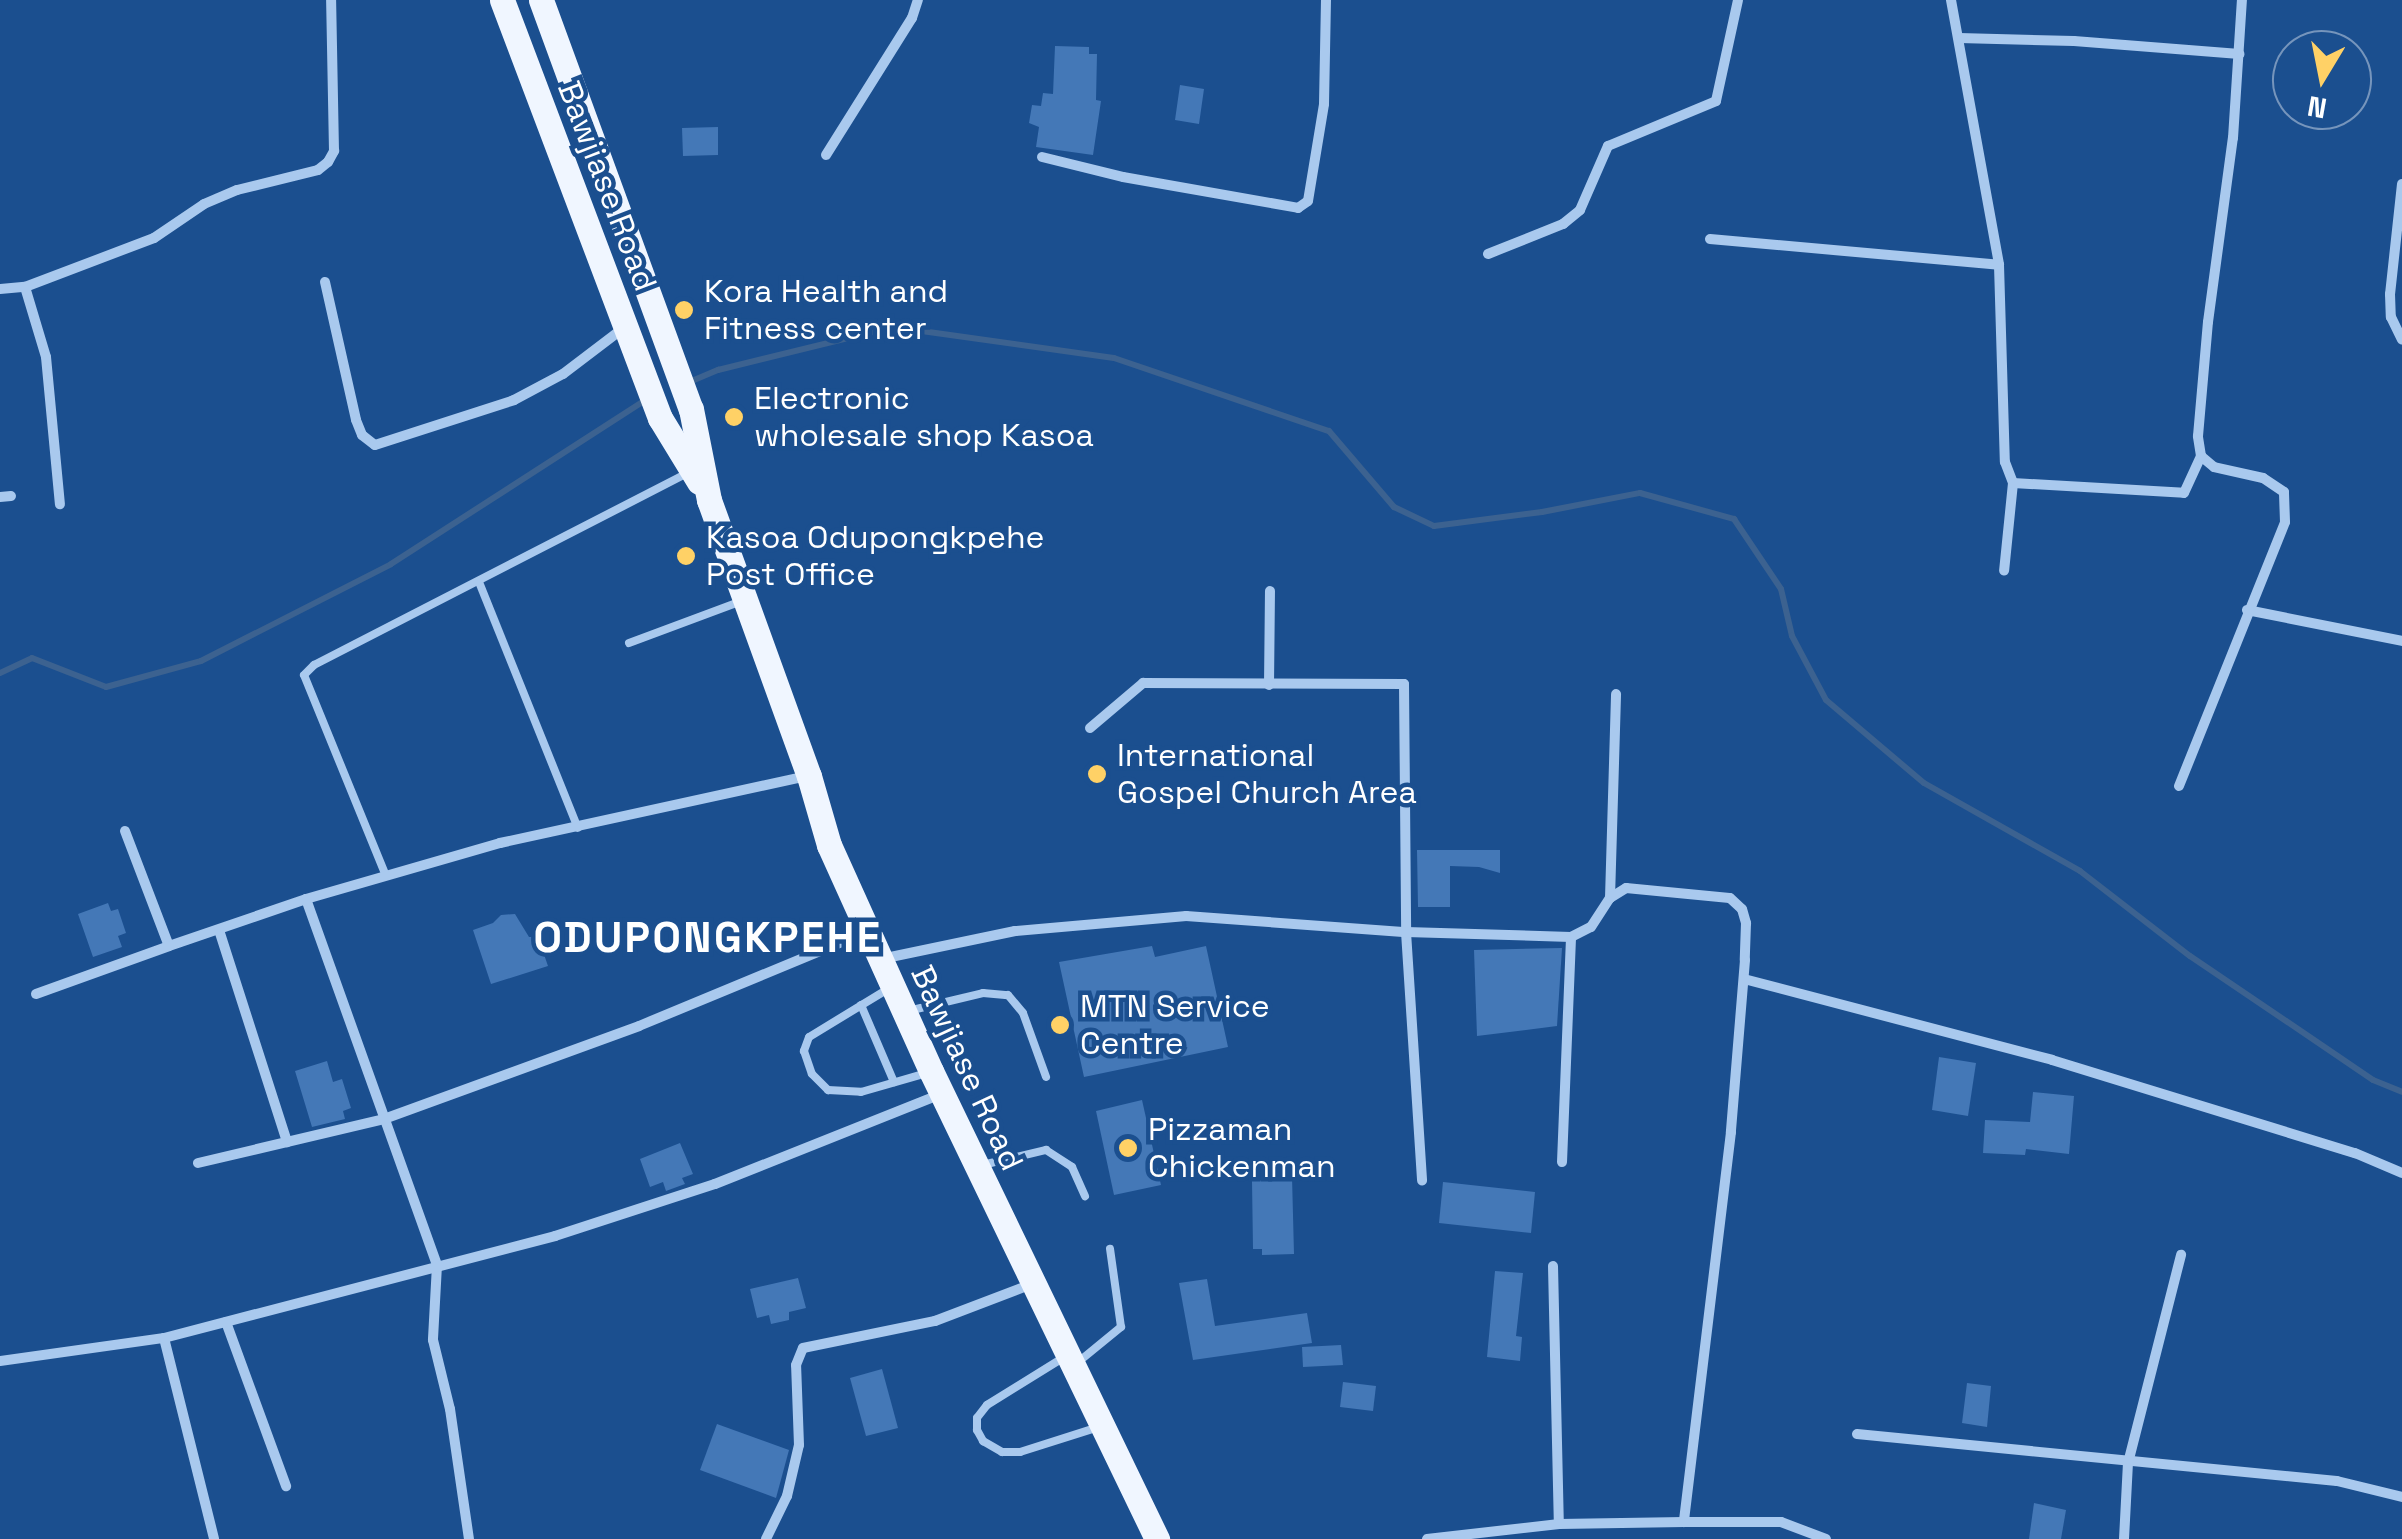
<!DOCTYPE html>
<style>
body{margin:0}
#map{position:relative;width:2402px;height:1539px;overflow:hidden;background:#1b4f8f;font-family:"Space Grotesk",sans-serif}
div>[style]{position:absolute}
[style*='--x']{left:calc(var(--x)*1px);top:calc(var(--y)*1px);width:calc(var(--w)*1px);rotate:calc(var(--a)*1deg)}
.stream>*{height:6px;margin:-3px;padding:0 3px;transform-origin:3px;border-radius:3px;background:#3c6290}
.building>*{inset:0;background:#4478b7}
.lane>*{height:8px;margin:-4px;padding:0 4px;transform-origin:4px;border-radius:4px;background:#a9c9ee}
.street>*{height:10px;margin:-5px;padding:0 5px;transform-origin:5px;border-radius:5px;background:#a9c9ee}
.primary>*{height:25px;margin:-12.5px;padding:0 12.5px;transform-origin:12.5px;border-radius:12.5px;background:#f0f6ff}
.dots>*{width:28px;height:28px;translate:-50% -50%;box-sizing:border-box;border:5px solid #1b4f8f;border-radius:50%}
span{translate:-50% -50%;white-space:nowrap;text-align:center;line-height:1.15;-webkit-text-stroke:9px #1b4f8f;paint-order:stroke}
.street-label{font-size:32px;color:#fff}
.poi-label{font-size:32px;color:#fff}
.left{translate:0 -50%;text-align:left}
.district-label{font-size:42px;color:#fff;font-weight:700;letter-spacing:2.5px}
.north{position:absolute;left:2272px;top:30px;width:100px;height:100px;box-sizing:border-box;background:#1b4f8f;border:2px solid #7695bc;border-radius:50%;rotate:190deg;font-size:28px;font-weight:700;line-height:40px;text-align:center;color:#fff}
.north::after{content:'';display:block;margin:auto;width:35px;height:45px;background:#ffd166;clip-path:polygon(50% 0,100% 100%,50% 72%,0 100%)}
</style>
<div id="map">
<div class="stream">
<div style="--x:687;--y:383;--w:34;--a:-23"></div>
<div style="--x:718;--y:370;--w:180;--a:-13.8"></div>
<div style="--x:893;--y:327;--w:223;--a:8"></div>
<div style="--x:1114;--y:358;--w:227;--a:18.8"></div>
<div style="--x:1329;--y:431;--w:100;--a:49.5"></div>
<div style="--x:1394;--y:507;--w:44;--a:25.4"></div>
<div style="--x:1434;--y:526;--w:109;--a:-7.4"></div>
<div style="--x:1542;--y:512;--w:100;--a:-11"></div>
<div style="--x:1640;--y:493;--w:98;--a:15.5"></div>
<div style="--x:1734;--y:519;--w:84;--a:56.1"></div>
<div style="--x:1781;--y:589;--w:48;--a:76.8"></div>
<div style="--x:1792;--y:636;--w:72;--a:62"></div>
<div style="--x:1826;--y:700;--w:128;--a:40.3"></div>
<div style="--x:1924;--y:783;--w:179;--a:29.4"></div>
<div style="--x:2080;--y:871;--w:139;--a:37.7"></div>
<div style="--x:2190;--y:956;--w:221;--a:34.1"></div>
<div style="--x:2373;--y:1080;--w:31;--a:22"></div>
<div style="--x:0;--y:673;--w:35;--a:-25"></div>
<div style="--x:32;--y:658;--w:79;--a:21.4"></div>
<div style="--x:106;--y:687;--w:98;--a:-15.3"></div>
<div style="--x:201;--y:661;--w:213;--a:-27"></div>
<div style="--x:391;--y:564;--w:305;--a:-32.8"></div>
</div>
<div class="building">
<div style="clip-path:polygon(1055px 46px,1089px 47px,1089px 54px,1097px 54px,1096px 100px,1101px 101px,1093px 155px,1036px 147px,1039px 127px,1029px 123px,1032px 105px,1041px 106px,1043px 93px,1053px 94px)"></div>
<div style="clip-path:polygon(1180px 85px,1204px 89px,1199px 124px,1175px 120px)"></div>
<div style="clip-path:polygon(718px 127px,718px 155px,683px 156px,682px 128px)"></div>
<div style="clip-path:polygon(1417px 850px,1500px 850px,1500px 873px,1479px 867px,1450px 866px,1450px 907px,1418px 907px)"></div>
<div style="clip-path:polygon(108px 903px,111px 911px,118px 909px,126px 933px,118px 936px,122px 947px,93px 957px,78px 914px)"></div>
<div style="clip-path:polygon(515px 914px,529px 937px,538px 937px,548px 966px,491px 984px,473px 930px,493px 923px,501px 915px)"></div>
<div style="clip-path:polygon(1152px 946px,1155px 957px,1206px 946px,1228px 1047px,1084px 1077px,1059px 962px)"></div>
<div style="clip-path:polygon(1562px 948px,1557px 1026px,1477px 1036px,1474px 950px)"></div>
<div style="clip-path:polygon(1939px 1057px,1976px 1063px,1968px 1116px,1932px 1110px)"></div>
<div style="clip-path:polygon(327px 1061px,333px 1082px,342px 1079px,351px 1108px,343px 1111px,345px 1119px,312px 1127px,295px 1071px)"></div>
<div style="clip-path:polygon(2033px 1092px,2074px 1096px,2069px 1154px,2026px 1149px,2025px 1155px,1983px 1153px,1985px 1120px,2030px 1122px)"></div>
<div style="clip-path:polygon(1142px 1100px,1161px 1185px,1114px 1195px,1096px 1111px)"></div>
<div style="clip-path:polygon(680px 1143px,693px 1174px,682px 1178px,685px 1184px,666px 1191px,663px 1182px,650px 1187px,640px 1159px)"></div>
<div style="clip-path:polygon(1272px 1176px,1292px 1176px,1294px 1254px,1262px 1255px,1262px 1249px,1253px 1249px,1252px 1181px,1270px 1180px)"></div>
<div style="clip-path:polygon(1443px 1182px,1535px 1192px,1531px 1233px,1439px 1223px)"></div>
<div style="clip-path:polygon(1495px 1271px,1523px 1273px,1516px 1336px,1522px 1337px,1520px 1361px,1487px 1357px)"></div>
<div style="clip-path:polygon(798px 1278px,806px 1308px,789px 1312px,789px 1320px,771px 1324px,769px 1315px,757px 1318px,750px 1289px)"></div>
<div style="clip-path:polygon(1207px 1279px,1215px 1326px,1307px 1313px,1312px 1343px,1193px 1360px,1179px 1283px)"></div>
<div style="clip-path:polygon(1341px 1345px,1343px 1365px,1303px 1367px,1302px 1347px)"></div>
<div style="clip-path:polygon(882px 1369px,898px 1428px,866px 1436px,850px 1378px)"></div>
<div style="clip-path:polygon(1343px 1382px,1376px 1386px,1373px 1411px,1340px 1407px)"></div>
<div style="clip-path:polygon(1967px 1383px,1991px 1386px,1987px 1427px,1962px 1423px)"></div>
<div style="clip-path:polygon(717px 1424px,789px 1450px,776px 1498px,700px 1470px)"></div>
<div style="clip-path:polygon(2034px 1503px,2066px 1510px,2061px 1539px,2029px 1539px)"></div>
</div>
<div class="lane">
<div style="--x:479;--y:582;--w:265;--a:68.1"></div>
<div style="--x:629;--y:643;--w:121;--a:-20.4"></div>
<div style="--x:386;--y:876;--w:217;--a:-112.2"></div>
<div style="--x:304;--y:675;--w:14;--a:-45"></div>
<div style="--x:314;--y:665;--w:420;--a:-27.2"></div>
<div style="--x:888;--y:989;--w:92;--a:148.7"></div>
<div style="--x:809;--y:1037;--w:15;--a:110"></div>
<div style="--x:804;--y:1051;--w:24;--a:71"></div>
<div style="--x:812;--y:1074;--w:23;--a:45"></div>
<div style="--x:828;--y:1090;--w:33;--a:3"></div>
<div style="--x:861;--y:1092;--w:69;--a:-16.1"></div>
<div style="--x:861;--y:1005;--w:84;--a:66.8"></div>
<div style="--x:908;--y:1011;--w:77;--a:-13.5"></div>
<div style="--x:983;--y:993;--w:25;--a:5"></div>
<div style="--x:1008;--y:995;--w:23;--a:50"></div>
<div style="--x:1023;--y:1013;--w:68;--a:70.2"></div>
<div style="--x:982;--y:1165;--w:66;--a:-13.2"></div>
<div style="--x:1046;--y:1150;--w:31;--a:33"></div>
<div style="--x:1072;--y:1167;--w:32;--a:66"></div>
<div style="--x:1066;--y:1356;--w:93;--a:148.2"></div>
<div style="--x:987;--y:1405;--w:16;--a:128"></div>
<div style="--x:977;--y:1418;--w:12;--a:90"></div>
<div style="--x:977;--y:1430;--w:13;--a:61"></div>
<div style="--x:983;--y:1441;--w:22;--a:30"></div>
<div style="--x:1002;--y:1452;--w:18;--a:0"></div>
<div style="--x:1020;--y:1452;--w:83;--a:-17.6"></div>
<div style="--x:1077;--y:1363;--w:57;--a:-39.3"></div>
<div style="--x:1121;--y:1327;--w:79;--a:-98"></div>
</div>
<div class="street">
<div style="--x:1951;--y:0;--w:269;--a:79.7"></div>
<div style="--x:1999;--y:265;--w:197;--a:88.3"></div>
<div style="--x:2005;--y:462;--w:22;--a:69"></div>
<div style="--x:2013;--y:483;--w:88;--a:95.8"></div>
<div style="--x:1959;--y:38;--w:115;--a:1.5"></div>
<div style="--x:2074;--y:41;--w:166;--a:4.5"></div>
<div style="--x:826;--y:155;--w:162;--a:-57.9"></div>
<div style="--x:912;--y:18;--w:19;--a:-72"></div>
<div style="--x:1042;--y:157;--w:83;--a:13.9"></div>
<div style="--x:1123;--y:177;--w:178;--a:10"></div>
<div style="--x:1298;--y:208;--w:12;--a:-35"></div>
<div style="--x:1308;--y:201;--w:98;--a:-80.6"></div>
<div style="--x:1324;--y:104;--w:104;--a:-88.9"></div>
<div style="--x:2402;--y:184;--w:111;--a:96.2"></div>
<div style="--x:2390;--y:294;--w:23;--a:88"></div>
<div style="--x:2391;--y:317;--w:25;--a:64"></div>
<div style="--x:1710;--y:239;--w:290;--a:5.1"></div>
<div style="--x:1488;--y:254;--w:81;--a:-21.8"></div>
<div style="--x:1563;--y:224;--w:22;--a:-39"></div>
<div style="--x:1580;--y:210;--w:70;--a:-66.4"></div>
<div style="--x:1608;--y:146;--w:117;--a:-22.6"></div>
<div style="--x:1716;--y:101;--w:103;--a:-77.7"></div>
<div style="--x:325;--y:282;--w:141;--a:77.3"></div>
<div style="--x:356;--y:420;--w:16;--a:68"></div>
<div style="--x:362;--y:435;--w:16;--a:38"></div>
<div style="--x:375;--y:445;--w:146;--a:-17.9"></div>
<div style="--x:514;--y:400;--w:55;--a:-28"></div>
<div style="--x:563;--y:374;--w:78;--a:-37.2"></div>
<div style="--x:25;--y:287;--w:73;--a:73.3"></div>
<div style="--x:46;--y:357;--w:148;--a:84.6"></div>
<div style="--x:0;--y:289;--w:25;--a:-5"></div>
<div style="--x:25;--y:287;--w:138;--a:-20.8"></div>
<div style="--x:154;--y:238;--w:60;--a:-34.2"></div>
<div style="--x:204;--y:204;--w:36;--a:-23"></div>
<div style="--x:237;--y:190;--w:83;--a:-13.9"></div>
<div style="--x:318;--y:170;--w:13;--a:-39"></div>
<div style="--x:328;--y:162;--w:13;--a:-61"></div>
<div style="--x:334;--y:151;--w:151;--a:-91.1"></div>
<div style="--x:2013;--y:483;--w:171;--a:3.3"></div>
<div style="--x:2184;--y:493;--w:41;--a:-65.3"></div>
<div style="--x:0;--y:497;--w:11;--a:-5"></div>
<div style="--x:2247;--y:610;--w:158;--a:11.3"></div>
<div style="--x:1269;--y:685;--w:94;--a:-89.4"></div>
<div style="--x:1090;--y:728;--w:70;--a:-40.3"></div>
<div style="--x:1143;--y:683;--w:261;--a:0.2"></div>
<div style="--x:1404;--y:684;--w:248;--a:89.5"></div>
<div style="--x:1406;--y:932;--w:249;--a:86.3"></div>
<div style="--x:2179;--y:786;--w:284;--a:-68.1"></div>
<div style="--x:2285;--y:522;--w:30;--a:-92"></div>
<div style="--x:2284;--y:492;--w:25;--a:-146"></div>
<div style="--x:2263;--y:478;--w:50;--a:-167.3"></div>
<div style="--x:2214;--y:467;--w:17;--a:-140"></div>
<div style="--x:2201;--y:456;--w:20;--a:-99"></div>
<div style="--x:2198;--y:436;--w:114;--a:-85"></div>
<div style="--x:2208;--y:322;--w:186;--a:-82.3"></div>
<div style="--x:2233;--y:138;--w:138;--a:-86.3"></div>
<div style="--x:125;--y:831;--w:123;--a:69.1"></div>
<div style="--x:169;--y:946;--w:145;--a:-18.9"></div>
<div style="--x:306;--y:899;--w:202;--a:-16.1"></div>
<div style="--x:500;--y:843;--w:315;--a:-12.3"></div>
<div style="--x:1610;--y:898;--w:204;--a:-88.3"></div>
<div style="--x:306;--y:899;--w:389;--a:70.3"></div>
<div style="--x:437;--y:1265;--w:75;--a:93.1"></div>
<div style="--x:433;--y:1340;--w:71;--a:76.2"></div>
<div style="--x:450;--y:1409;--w:131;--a:81.7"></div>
<div style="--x:219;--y:930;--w:223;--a:72.2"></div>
<div style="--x:881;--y:959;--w:137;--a:-11.8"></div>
<div style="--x:1015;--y:931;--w:172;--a:-5"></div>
<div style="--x:1186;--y:916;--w:221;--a:4.2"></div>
<div style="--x:1406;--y:932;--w:165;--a:1.7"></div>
<div style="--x:1571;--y:937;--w:22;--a:-27"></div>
<div style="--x:1591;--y:927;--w:35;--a:-57"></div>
<div style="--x:1610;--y:898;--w:19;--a:-32"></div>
<div style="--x:1626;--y:888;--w:104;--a:5.5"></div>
<div style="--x:1730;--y:898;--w:16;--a:43"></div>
<div style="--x:1742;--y:909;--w:15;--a:74"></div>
<div style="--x:1746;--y:923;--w:37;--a:92"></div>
<div style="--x:1745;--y:960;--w:173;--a:94.7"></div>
<div style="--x:1731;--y:1132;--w:393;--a:96.9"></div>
<div style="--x:1744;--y:979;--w:318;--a:14.7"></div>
<div style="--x:2052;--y:1060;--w:317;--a:17.1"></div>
<div style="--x:2355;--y:1153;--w:51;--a:23.1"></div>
<div style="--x:36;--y:994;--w:141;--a:-19.8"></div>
<div style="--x:1562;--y:1162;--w:225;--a:-87.7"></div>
<div style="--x:198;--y:1163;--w:191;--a:-13.3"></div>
<div style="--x:384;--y:1119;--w:271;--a:-20"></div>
<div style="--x:639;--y:1026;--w:248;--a:-22.5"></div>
<div style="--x:1553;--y:1266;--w:258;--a:88.7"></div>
<div style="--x:226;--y:1322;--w:175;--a:69.9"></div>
<div style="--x:164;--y:1338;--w:207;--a:76"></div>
<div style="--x:0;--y:1361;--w:166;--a:-8"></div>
<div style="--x:164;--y:1338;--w:404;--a:-14.6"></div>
<div style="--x:555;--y:1236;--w:168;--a:-18"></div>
<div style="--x:715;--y:1184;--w:243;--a:-21.7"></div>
<div style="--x:1857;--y:1434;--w:482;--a:5.6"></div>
<div style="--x:2337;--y:1481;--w:67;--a:13.8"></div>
<div style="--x:766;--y:1539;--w:48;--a:-64"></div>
<div style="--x:787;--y:1496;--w:52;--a:-76.8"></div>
<div style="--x:799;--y:1445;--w:80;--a:-92.1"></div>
<div style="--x:796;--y:1365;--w:18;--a:-68"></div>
<div style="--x:803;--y:1348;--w:135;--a:-11.6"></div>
<div style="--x:935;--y:1321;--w:104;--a:-20.9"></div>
<div style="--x:1427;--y:1539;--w:133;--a:-6.5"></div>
<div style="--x:1559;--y:1524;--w:125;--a:-0.9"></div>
<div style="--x:1684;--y:1522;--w:97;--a:0"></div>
<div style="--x:1781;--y:1522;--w:48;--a:20.7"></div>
<div style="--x:2124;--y:1539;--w:76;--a:-87"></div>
<div style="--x:2128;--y:1463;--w:215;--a:-75.7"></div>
</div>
<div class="primary">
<div style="--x:502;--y:0;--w:447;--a:69.3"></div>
<div style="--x:660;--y:418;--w:75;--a:58.6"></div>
<div style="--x:541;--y:0;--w:436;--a:69.9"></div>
<div style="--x:691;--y:409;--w:93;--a:78.8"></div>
<div style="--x:709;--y:500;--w:294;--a:70.1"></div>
<div style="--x:809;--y:776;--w:72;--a:73.8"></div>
<div style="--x:829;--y:845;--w:248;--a:65.7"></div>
<div style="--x:931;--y:1071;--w:520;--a:64.22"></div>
</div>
<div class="dots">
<div style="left:684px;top:310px;background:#ffd166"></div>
<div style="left:734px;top:417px;background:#ffd166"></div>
<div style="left:686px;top:556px;background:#ffd166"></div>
<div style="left:1097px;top:774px;background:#ffd166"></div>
<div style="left:1060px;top:1025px;background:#ffd166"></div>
<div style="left:1128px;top:1148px;background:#ffd166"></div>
</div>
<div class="street-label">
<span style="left:607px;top:186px;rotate:69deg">Bawjiase Road</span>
<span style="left:967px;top:1068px;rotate:65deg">Bawjiase Road</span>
</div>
<div class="poi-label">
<span class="left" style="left:704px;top:310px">Kora Health and<br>Fitness center</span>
<span class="left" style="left:754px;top:417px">Electronic<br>wholesale shop Kasoa</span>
<span class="left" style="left:706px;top:556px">Kasoa Odupongkpehe<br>Post Office</span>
<span class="left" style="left:1117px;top:774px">International<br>Gospel Church Area</span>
<span class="left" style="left:1080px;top:1025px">MTN Service<br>Centre</span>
<span class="left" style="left:1148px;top:1148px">Pizzaman<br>Chickenman</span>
</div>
<div class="district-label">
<span style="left:708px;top:938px">ODUPONGKPEHE</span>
</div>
<div class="north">N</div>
</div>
